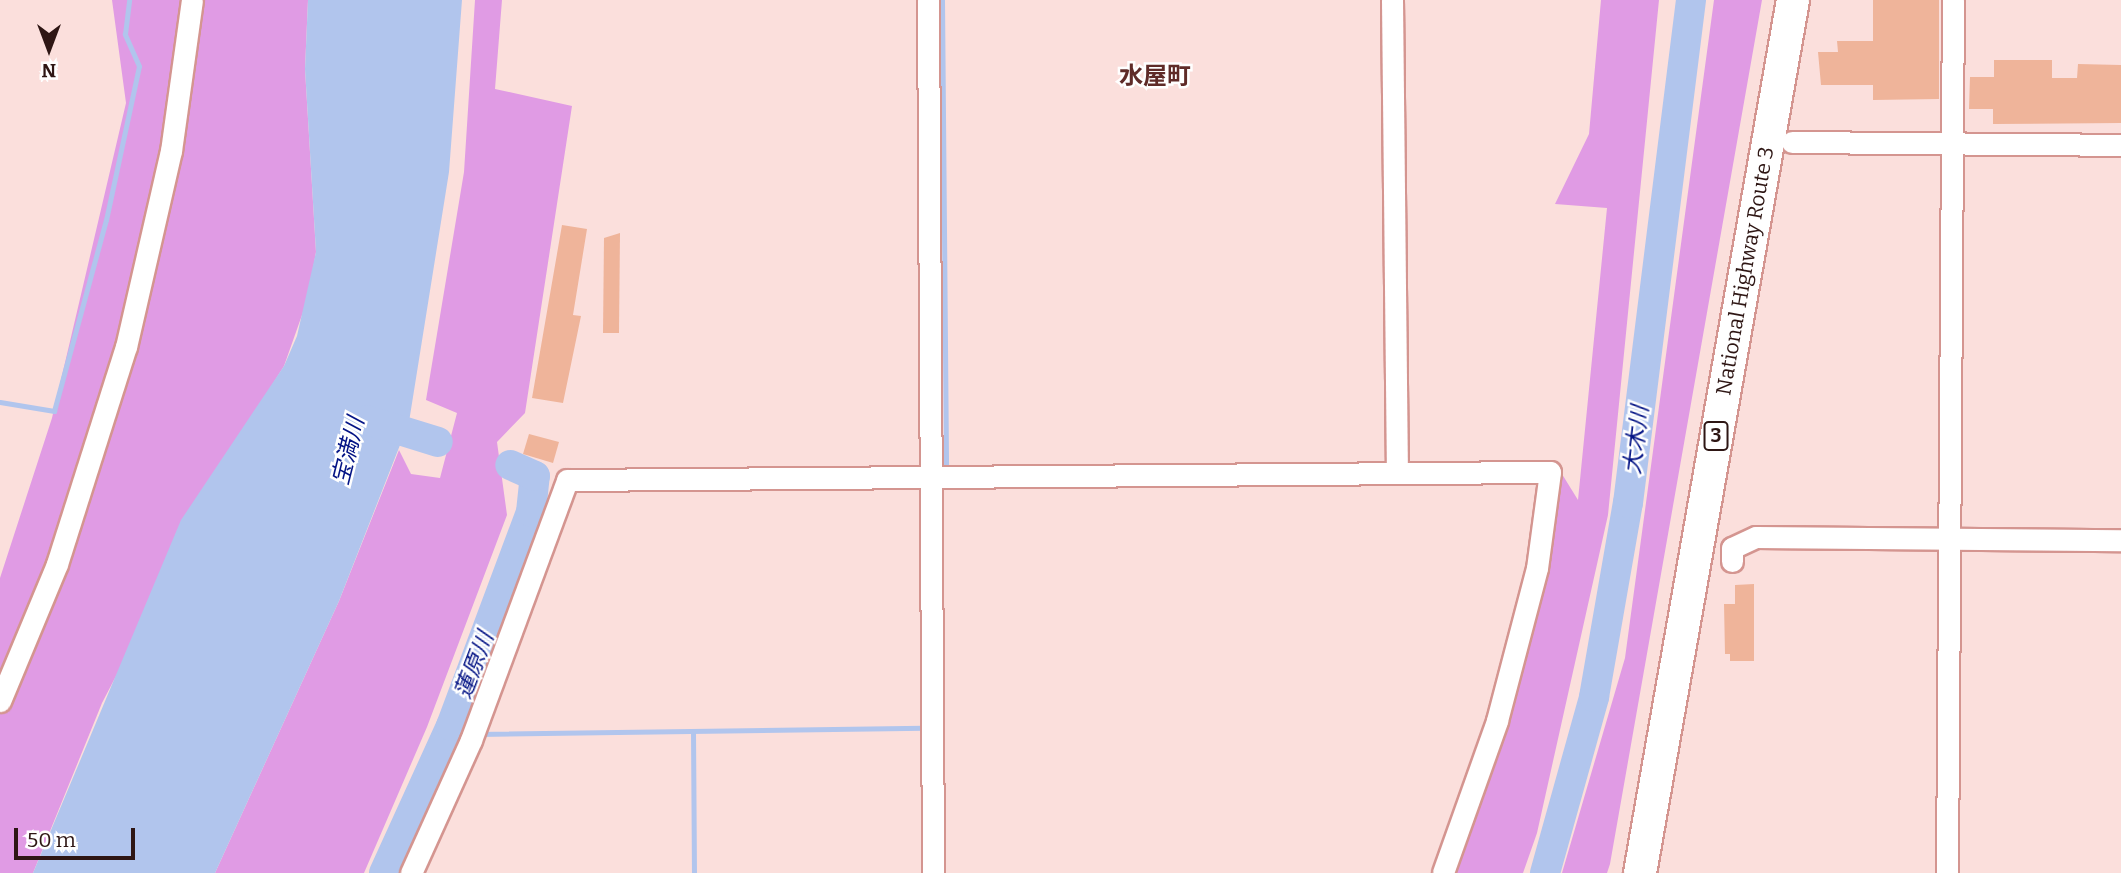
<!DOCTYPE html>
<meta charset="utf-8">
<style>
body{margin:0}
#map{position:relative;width:2121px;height:873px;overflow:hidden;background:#fbdfdc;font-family:Bitter,"Noto Sans JP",serif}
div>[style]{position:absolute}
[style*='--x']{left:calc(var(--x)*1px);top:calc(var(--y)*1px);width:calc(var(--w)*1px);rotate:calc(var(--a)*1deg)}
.green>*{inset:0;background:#e09be4}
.water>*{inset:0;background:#b1c5ed}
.stream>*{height:5px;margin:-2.5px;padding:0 2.5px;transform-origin:2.5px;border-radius:2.5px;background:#b1c5ed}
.river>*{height:30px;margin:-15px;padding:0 15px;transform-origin:15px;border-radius:15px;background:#b1c5ed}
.building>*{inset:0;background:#efb49a}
.roads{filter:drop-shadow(2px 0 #d49590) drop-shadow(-2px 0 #d49590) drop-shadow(0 2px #d49590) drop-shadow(0 -2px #d49590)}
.minor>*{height:21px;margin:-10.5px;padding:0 10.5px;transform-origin:10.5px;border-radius:10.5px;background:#fff}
.highway>*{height:32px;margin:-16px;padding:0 16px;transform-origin:16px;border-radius:16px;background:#fff}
span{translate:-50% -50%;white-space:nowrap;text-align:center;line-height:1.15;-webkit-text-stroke:5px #fff;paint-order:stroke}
.shield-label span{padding:2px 5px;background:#fff;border:2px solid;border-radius:5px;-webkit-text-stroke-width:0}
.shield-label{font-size:19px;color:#2e1614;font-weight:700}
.street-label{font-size:21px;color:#2e1614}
.water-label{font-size:23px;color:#031385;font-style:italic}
.quarter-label{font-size:24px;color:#5f2b28;font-weight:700}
.north{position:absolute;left:14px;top:14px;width:70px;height:70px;-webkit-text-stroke:5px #fff;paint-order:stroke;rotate:180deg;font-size:19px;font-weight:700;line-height:28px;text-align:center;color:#2e1614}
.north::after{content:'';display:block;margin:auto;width:24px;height:32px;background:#2e1614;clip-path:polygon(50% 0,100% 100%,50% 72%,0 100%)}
.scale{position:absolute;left:14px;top:828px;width:121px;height:32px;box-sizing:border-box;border:4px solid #2e1614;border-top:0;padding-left:9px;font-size:21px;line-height:24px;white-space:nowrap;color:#2e1614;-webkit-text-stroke:5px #fff;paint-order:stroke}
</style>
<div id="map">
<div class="green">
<div style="clip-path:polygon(112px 0,308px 0,305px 69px,316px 252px,308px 298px,284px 366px,248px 423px,102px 703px,33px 873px,0 873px,0 578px,52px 418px,126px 103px)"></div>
<div style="clip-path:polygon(475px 0,502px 0,495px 89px,572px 106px,525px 413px,497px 442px,507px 515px,427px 727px,364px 873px,215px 873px,339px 601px,399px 450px,411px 474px,440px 478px,457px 413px,426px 400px,464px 172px)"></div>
<div style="clip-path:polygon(1601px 0,1659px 0,1608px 515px,1537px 833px,1523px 873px,1449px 873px,1557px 466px,1578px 500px,1607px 208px,1555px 204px,1589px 134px)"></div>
<div style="clip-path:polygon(1714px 0,1762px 0,1610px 864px,1607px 873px,1562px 873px,1625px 658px)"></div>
</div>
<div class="water">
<div style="clip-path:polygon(308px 0,462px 0,449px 172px,409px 422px,339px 601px,215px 873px,33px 873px,181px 520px,284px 366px,297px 336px,316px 252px,305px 69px)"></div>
</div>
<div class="stream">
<div style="--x:942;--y:0;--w:468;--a:89.5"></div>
<div style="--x:0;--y:402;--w:55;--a:9.5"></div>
<div style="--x:54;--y:411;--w:198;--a:-74.8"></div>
<div style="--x:106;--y:220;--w:157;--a:-77.9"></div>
<div style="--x:139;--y:66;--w:35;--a:-114"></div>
<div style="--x:125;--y:34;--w:34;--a:-83"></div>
<div style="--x:535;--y:476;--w:10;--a:-66"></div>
<div style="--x:451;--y:726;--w:13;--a:27"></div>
<div style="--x:693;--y:731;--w:142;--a:89.6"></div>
<div style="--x:479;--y:734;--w:445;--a:-0.8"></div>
</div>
<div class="river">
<div style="--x:367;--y:420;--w:74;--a:17.2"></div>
<div style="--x:384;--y:873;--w:162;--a:-65.5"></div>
<div style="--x:451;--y:726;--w:228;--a:-69.5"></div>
<div style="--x:531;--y:512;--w:36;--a:-84"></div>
<div style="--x:535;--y:476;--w:27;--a:-156"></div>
<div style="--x:1545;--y:873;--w:183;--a:-74.4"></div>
<div style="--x:1594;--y:697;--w:197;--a:-80.1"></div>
<div style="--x:1628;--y:503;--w:507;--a:-82.86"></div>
</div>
<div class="building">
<div style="clip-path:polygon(1873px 0,1939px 0,1939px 99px,1873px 100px,1873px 85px,1821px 85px,1818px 52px,1838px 52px,1837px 41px,1873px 41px)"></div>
<div style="clip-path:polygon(1994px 60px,2052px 60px,2052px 78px,2077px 78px,2078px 64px,2121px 65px,2121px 123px,1993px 124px,1993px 109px,1969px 109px,1970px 77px,1994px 77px)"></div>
<div style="clip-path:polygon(562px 225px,587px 229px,573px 315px,581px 316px,563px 403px,532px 398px)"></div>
<div style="clip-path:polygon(620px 233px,619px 333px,603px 333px,604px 238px)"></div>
<div style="clip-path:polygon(529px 434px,559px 442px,553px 463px,523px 454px)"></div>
<div style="clip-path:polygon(1754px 584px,1754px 661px,1730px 661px,1730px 654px,1725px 654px,1724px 604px,1735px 604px,1735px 585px)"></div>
</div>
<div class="roads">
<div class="minor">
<div style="--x:928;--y:0;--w:873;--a:89.67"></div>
<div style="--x:1392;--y:0;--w:472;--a:89.4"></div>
<div style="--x:1792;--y:142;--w:329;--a:0.5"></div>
<div style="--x:1732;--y:561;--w:13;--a:-90"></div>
<div style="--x:1732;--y:548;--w:26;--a:-25"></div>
<div style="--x:1756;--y:537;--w:365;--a:0.5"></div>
<div style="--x:0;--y:701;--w:148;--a:-67.4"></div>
<div style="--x:57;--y:564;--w:228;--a:-72.4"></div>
<div style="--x:126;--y:347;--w:201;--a:-77.1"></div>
<div style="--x:171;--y:151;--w:152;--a:-82.1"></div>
<div style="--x:411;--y:873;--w:146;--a:-65.7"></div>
<div style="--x:471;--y:740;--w:277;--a:-69.7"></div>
<div style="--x:567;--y:480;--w:983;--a:-0.47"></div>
<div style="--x:1550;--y:472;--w:97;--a:97.7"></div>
<div style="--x:1537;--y:568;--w:158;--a:104.7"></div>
<div style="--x:1497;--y:721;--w:161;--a:109.6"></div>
<div style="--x:1947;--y:873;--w:873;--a:-89.61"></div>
</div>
<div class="highway">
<div style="--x:1640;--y:873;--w:886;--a:-80.06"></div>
</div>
</div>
<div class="shield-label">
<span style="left:1716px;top:436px">3</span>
</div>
<div class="street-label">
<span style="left:1745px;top:271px;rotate:-80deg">National Highway Route 3</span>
</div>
<div class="water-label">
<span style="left:1636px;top:440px;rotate:-83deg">大木川</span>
<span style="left:348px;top:451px;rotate:-76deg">宝満川</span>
<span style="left:474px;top:665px;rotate:-69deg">蓮原川</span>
</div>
<div class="quarter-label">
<span style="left:1155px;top:77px">水屋町</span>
</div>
<div class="north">N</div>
<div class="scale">50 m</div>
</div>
